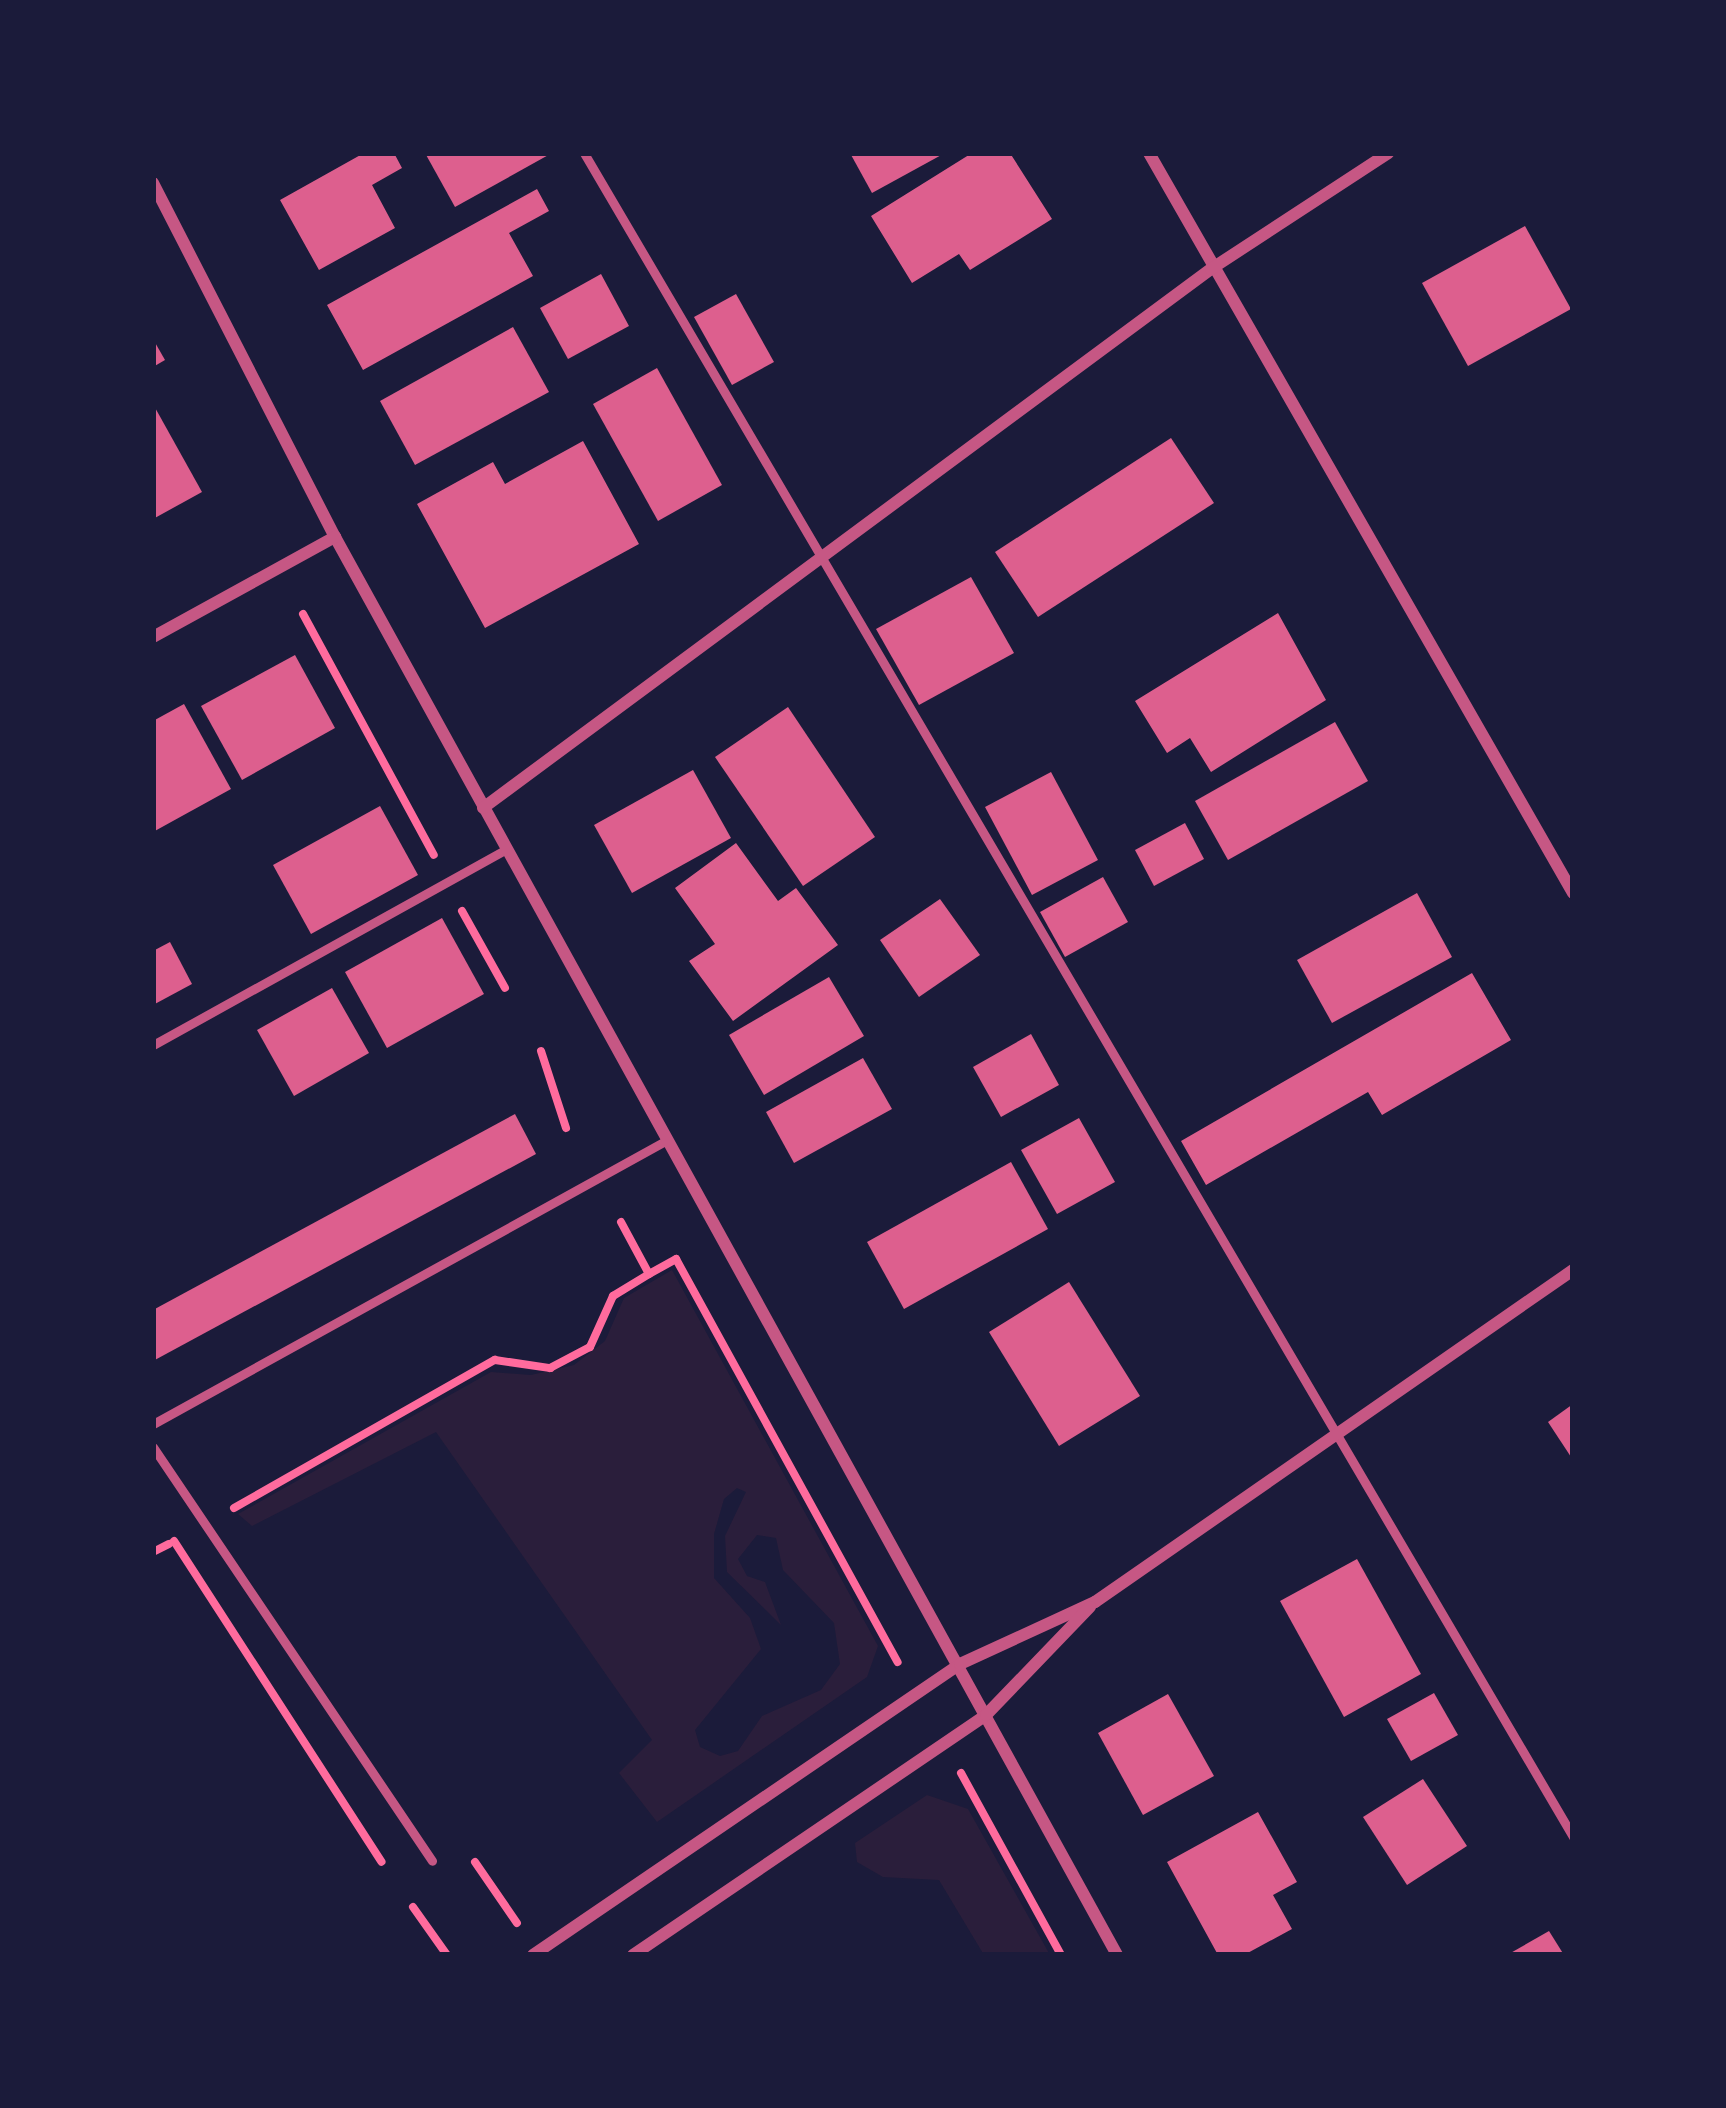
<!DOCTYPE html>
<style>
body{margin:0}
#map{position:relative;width:1726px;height:2108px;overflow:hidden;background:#1b1b3a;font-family:"Space Grotesk",sans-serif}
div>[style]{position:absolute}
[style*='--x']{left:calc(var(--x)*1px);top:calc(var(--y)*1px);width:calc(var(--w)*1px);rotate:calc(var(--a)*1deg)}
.green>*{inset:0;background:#2a1e3b}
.building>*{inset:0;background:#dd5f8e}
.path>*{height:8px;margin:-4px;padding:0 4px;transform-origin:4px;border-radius:4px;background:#ff6b9d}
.service>*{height:9px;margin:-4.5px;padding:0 4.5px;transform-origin:4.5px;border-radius:4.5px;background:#c65784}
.minor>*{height:12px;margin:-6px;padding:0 6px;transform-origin:6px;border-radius:6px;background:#c65784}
span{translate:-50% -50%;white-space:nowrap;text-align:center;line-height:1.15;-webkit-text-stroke:9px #1b1b3a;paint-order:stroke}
.frame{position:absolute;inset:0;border:156px solid #1b1b3a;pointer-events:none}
</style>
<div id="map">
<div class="green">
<div style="clip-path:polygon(evenodd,672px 1270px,878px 1646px,867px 1677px,657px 1822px,619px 1773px,652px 1740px,436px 1432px,252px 1526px,238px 1514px,491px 1372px,531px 1375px,574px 1365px,605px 1341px,624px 1298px,672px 1270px,737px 1488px,746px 1492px,725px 1536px,727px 1572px,781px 1625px,765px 1582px,747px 1576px,738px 1559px,757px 1535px,776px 1538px,783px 1570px,834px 1623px,840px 1664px,821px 1690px,762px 1716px,738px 1751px,720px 1756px,700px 1747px,695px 1730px,761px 1649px,750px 1618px,714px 1578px,714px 1534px,724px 1499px,737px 1488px)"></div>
<div style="clip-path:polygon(927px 1795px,968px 1809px,1050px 1955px,984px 1955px,939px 1880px,883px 1877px,857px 1862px,855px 1843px)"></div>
</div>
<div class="building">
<div style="clip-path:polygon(364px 153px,394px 153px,402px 168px,372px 185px,395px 228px,319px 270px,280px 200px)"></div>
<div style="clip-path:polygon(425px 153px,552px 153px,455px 207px)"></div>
<div style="clip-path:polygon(850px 153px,945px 153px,872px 193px)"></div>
<div style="clip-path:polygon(972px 153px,1010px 153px,1052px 219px,970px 270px,959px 254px,912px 283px,871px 216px)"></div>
<div style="clip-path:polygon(537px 189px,549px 211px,509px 233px,533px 276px,363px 370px,327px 305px)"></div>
<div style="clip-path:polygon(1525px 226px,1571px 309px,1468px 366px,1422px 283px)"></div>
<div style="clip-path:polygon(601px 274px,629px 326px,568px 359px,540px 308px)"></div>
<div style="clip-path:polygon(736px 294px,774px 362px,732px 385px,694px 317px)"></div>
<div style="clip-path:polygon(513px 327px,549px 392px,415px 465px,380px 401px)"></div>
<div style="clip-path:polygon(153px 339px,165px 360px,153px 367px)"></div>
<div style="clip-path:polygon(657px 368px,722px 485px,658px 521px,593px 404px)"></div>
<div style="clip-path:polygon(153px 404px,202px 492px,153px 519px)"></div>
<div style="clip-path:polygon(1171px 438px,1214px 503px,1038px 617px,995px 552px)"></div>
<div style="clip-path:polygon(583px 441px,639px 544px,485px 628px,417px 504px,493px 462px,505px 484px)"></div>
<div style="clip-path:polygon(971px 577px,1014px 653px,919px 705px,876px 629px)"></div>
<div style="clip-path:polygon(1278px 613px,1326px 700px,1211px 772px,1190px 738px,1167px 753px,1135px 701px)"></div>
<div style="clip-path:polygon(295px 655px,335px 728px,242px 780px,201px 706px)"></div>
<div style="clip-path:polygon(184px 704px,231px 789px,153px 832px,153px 721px)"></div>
<div style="clip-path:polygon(788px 707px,875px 837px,803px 886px,715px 757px)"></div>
<div style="clip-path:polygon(1335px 722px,1368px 781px,1228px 860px,1195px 801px)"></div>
<div style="clip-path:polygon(693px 770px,731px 838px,632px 893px,594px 825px)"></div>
<div style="clip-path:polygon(1051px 772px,1098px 860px,1032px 895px,985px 807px)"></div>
<div style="clip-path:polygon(380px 806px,418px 875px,311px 934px,273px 865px)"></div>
<div style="clip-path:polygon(1185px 823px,1204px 859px,1154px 886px,1135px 850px)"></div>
<div style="clip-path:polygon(736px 843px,778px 901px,796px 888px,838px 945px,733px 1021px,689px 961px,715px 944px,675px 888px)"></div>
<div style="clip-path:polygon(1103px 877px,1128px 922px,1065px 957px,1040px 912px)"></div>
<div style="clip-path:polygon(1417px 893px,1452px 957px,1332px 1023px,1297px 960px)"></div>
<div style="clip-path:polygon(940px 899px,980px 955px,919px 997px,880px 940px)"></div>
<div style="clip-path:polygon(442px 918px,484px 994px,387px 1048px,345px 972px)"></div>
<div style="clip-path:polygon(170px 942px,192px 984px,153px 1005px,153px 951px)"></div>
<div style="clip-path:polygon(1472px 973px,1511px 1040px,1382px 1115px,1368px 1092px,1206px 1185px,1181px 1141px)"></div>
<div style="clip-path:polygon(829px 977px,864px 1036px,764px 1095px,729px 1035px)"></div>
<div style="clip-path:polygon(332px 988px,369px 1053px,294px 1096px,257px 1030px)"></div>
<div style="clip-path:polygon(1031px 1034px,1059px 1085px,1001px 1117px,973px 1067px)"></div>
<div style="clip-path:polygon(863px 1058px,892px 1109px,794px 1163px,766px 1112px)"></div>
<div style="clip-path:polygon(515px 1114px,536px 1154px,153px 1361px,153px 1310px)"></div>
<div style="clip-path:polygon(1079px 1118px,1115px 1182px,1057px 1214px,1021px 1150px)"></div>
<div style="clip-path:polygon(1011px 1162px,1048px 1229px,904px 1309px,867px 1242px)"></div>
<div style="clip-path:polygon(1069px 1282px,1140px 1396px,1059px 1446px,989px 1332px)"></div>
<div style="clip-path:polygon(1573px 1404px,1573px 1460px,1548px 1422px)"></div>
<div style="clip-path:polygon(1357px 1559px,1421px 1674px,1344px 1717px,1280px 1601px)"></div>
<div style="clip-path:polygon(1434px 1693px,1458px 1735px,1411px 1761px,1387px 1719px)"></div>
<div style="clip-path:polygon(1168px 1694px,1214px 1776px,1143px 1815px,1098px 1733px)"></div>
<div style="clip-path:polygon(1423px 1779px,1467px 1846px,1407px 1885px,1363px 1817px)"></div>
<div style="clip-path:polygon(1258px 1812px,1297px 1882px,1273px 1895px,1292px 1929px,1244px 1955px,1218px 1955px,1167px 1862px)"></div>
<div style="clip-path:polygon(1549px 1931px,1564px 1955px,1507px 1955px)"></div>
</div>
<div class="path">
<div style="--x:303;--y:614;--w:274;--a:61.5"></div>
<div style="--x:462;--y:911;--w:88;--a:60.8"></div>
<div style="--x:541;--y:1051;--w:81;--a:72"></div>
<div style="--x:649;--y:1274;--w:31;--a:-29"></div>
<div style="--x:676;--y:1259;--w:460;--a:61.2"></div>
<div style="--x:234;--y:1508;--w:300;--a:-29.6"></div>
<div style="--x:495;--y:1360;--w:56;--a:8.3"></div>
<div style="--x:550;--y:1368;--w:45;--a:-27.7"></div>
<div style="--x:590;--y:1347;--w:56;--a:-65.7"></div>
<div style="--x:613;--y:1296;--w:42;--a:-31.4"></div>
<div style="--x:649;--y:1274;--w:59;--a:-118.3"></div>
<div style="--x:174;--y:1541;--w:382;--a:57.1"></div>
<div style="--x:153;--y:1552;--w:18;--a:-27"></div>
<div style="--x:961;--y:1773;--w:208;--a:61.2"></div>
<div style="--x:475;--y:1862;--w:74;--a:55.5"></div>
<div style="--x:413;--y:1907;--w:59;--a:54.7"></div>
</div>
<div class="service">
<div style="--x:584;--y:153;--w:1953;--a:59.57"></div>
<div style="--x:153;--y:1045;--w:404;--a:-29"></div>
<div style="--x:153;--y:1424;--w:587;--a:-28.92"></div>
<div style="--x:153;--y:1447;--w:499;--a:56"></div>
</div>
<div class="minor">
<div style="--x:1149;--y:153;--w:853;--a:60.19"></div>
<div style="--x:153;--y:183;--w:398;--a:62.8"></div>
<div style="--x:335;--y:537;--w:1619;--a:61.12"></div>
<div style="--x:153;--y:637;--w:208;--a:-28.8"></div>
<div style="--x:483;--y:808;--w:906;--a:-36.52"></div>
<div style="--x:1211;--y:269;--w:212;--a:-33.2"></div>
<div style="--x:533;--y:1955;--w:517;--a:-34.27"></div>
<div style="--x:960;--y:1664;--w:149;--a:-24.7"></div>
<div style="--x:1095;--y:1602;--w:582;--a:-34.78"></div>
<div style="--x:633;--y:1955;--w:427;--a:-34.2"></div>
<div style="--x:986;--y:1715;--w:150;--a:-46.1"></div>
</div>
<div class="frame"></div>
</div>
